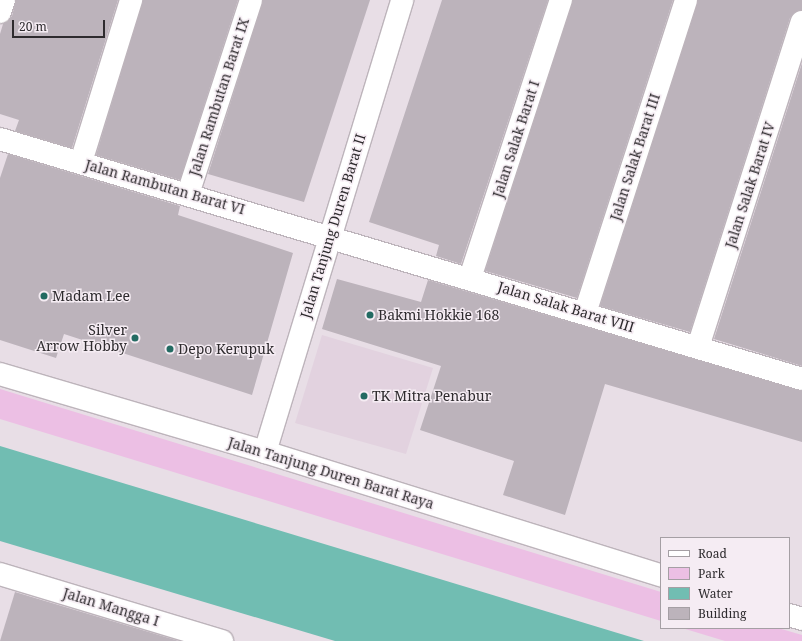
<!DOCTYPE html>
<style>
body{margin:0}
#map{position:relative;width:802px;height:641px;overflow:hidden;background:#e8dee6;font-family:"Noto Serif",serif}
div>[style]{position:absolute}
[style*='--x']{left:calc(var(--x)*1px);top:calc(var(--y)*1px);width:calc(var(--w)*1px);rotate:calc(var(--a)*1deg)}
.built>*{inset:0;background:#e2d2df}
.green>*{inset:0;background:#ecbfe4}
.water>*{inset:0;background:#71bdb2}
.building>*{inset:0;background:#bcb3bb}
.roads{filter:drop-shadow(1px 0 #bdb4bb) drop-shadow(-1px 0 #bdb4bb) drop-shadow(0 1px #bdb4bb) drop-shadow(0 -1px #bdb4bb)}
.minor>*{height:22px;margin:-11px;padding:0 11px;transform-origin:11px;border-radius:11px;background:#fff}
.dots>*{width:11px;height:11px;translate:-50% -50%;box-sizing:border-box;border:2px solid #f5ecf3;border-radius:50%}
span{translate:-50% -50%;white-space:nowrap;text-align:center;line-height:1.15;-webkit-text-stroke:3px #f5ecf3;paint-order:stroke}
.street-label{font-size:14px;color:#2e2b2e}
.poi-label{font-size:14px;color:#2e2b2e}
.left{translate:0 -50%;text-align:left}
.right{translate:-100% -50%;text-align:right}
.legend{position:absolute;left:660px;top:537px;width:130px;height:92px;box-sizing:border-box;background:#f5ecf3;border:1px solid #a59fa4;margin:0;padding:5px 7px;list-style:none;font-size:12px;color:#2e2b2e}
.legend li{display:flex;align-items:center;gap:8px;height:20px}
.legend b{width:20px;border:1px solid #a59fa4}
.scale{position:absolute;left:12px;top:20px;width:93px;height:18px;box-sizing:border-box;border:2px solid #2e2b2e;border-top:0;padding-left:5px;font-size:12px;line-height:14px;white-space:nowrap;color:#2e2b2e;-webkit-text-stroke:3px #f5ecf3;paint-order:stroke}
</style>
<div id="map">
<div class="built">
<div style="clip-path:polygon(322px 335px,433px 368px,406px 454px,295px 423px)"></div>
</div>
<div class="green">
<div style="clip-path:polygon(0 389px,661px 592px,661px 621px,0 419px)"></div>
<div style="clip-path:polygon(682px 628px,778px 628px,802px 635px,802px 641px,725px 641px)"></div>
</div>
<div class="water">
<div style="clip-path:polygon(0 446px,242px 519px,644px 641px,335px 641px,0 541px)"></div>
</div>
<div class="building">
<div style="clip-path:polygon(16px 0,118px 0,72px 148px,15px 131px,19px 120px,0 114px,0 34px,3px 24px,12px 16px)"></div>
<div style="clip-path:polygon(143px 0,238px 0,180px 180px,96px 155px)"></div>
<div style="clip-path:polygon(263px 0,370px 0,304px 202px,208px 174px)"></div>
<div style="clip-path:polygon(442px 0,548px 0,461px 264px,436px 256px,439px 245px,369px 222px)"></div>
<div style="clip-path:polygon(573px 0,673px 0,577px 298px,485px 271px)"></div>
<div style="clip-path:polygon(698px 0,802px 0,802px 10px,794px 13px,790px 18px,690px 332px,600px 306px)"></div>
<div style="clip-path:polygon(802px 63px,802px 366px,714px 339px)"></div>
<div style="clip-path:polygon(8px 154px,180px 206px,178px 215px,293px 253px,252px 395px,64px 334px,56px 358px,0 340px,0 178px)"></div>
<div style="clip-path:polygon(337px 279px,421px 302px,428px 280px,802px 391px,802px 442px,605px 384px,565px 515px,503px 495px,514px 461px,420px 430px,441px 366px,322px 329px)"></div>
<div style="clip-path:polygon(15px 592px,179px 641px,0 641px)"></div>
</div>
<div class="roads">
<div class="minor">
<div style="--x:0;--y:12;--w:13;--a:-72"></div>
<div style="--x:0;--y:139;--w:837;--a:16.66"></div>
<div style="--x:81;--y:162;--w:170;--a:-72.8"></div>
<div style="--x:188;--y:194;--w:204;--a:-72"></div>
<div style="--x:470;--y:278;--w:293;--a:-71.9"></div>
<div style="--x:585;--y:313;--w:329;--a:-72.1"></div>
<div style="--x:698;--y:347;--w:341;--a:-72.3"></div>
<div style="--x:0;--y:374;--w:276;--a:16.4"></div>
<div style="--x:265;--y:452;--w:415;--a:17.3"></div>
<div style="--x:265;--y:452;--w:472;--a:-73.1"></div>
<div style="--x:0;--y:574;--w:232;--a:16.8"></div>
<div style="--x:789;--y:615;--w:14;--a:17"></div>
</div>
</div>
<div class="dots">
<div style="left:44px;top:296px;background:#236b62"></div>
<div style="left:370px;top:315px;background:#236b62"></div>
<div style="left:135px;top:338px;background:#236b62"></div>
<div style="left:170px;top:349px;background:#236b62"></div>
<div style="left:364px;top:396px;background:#236b62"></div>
</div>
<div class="street-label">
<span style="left:219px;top:97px;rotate:-72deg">Jalan Rambutan Barat IX</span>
<span style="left:516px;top:139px;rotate:-72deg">Jalan Salak Barat I</span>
<span style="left:635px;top:157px;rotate:-72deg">Jalan Salak Barat III</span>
<span style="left:750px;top:185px;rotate:-72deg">Jalan Salak Barat IV</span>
<span style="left:165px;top:187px;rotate:16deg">Jalan Rambutan Barat VI</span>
<span style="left:333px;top:226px;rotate:-73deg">Jalan Tanjung Duren Barat II</span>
<span style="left:566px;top:307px;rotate:17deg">Jalan Salak Barat VIII</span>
<span style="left:331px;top:473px;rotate:17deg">Jalan Tanjung Duren Barat Raya</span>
<span style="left:111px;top:607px;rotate:17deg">Jalan Mangga I</span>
</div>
<div class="poi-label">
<span class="left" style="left:52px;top:296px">Madam Lee</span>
<span class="left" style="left:378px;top:315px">Bakmi Hokkie 168</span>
<span class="right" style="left:127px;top:338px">Silver<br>Arrow Hobby</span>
<span class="left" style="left:178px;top:349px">Depo Kerupuk</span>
<span class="left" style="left:372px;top:396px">TK Mitra Penabur</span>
</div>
<ul class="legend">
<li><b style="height:5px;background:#fff"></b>Road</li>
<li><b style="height:11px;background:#ecbfe4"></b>Park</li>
<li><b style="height:11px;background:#71bdb2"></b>Water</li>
<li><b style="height:11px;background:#bcb3bb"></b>Building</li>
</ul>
<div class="scale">20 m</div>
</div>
